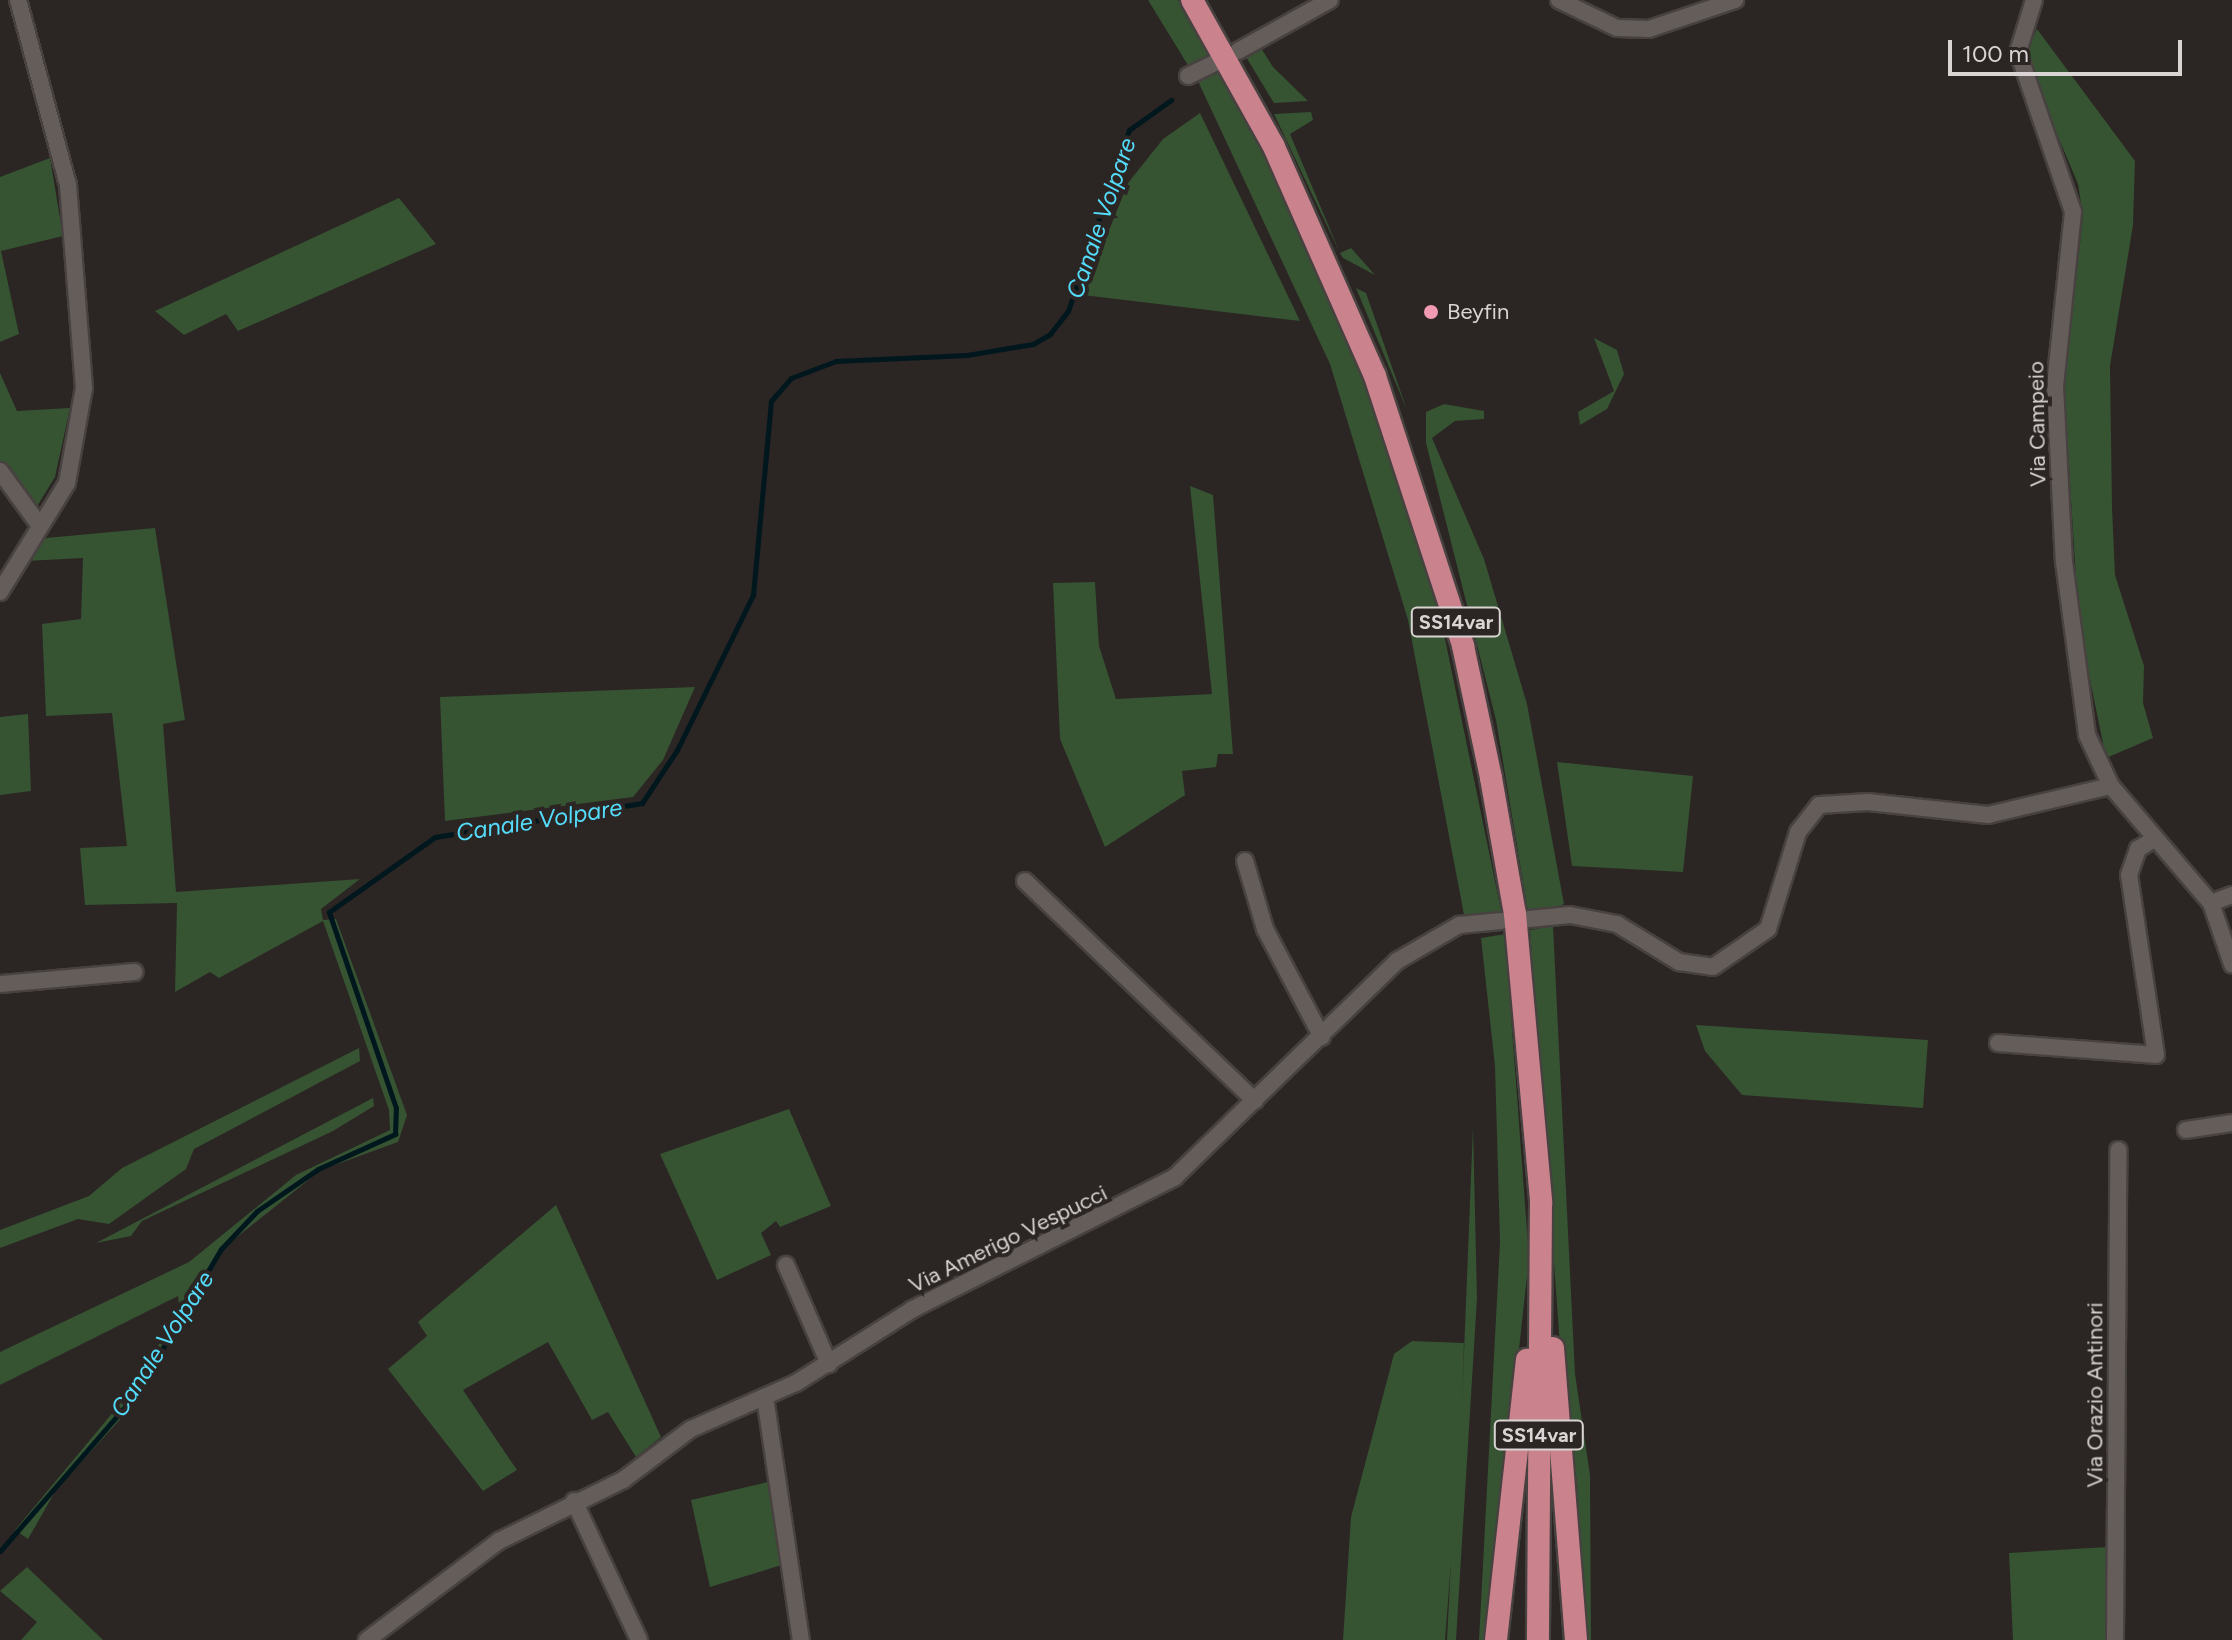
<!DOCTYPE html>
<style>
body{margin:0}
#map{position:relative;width:2232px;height:1640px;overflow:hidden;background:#2b2523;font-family:Figtree,sans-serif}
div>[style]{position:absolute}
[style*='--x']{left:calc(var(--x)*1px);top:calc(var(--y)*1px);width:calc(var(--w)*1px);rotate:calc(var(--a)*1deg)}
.green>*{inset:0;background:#365332}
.stream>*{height:5px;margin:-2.5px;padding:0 2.5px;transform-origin:2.5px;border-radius:2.5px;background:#00171e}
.roads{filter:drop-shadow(2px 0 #474240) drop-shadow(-2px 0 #474240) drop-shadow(0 2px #474240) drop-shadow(0 -2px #474240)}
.minor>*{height:16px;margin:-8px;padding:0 8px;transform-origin:8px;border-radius:8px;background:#645d5a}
.trunk>*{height:22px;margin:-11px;padding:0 11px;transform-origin:11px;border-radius:11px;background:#ca828d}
.dots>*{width:22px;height:22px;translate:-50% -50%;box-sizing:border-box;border:4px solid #2b2523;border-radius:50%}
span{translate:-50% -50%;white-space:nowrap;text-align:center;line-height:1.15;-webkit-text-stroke:8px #2b2523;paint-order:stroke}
.shield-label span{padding:2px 6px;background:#2b2523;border:2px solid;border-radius:6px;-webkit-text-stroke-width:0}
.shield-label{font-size:20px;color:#dad5d4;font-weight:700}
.poi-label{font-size:22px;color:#dad5d4}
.left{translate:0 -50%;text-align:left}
.street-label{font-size:22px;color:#dad5d4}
.water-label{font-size:24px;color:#54dcfb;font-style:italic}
.scale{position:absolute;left:1948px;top:40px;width:234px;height:36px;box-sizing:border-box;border:4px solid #dad5d4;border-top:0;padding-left:10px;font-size:24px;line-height:28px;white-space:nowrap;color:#dad5d4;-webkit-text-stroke:6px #2b2523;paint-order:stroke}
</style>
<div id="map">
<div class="green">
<div style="clip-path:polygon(1148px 0,1178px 0,1212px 55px,1189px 67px)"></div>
<div style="clip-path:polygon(2037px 29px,2135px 161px,2133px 225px,2110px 366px,2112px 507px,2115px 575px,2144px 666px,2143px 703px,2153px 738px,2106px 758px,2079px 626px,2064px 389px,2083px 216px,2078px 184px,2035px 82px,2028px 48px)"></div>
<div style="clip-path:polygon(1261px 48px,1273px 67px,1308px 101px,1274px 103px,1246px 57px)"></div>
<div style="clip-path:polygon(1218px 69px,1272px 165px,1358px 360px,1437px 600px,1502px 915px,1465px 920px,1408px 620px,1330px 364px,1197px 79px)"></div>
<div style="clip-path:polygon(1311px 112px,1313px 120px,1290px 134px,1340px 253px,1351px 248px,1375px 275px,1343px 258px,1340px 253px,1274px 114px)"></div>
<div style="clip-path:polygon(1200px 113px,1300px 321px,1083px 295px,1128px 183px,1163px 139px)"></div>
<div style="clip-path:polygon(50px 158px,63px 236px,1px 251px,19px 334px,0 342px,0 177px)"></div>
<div style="clip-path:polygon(399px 198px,436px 244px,238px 331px,226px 314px,184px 335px,155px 311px)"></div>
<div style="clip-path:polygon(1356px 288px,1366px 293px,1407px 410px)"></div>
<div style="clip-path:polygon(1594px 338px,1617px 350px,1624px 374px,1607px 409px,1580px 425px,1578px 412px,1614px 391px)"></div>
<div style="clip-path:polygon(0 373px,17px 411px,70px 408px,55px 477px,33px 513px,0 467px)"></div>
<div style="clip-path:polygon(1444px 404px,1484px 411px,1484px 419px,1455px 421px,1432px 438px,1484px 559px,1527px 704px,1564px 904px,1554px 908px,1528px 912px,1496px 720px,1426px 443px,1426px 412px)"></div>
<div style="clip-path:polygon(1190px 486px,1213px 495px,1233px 754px,1218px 754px,1216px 767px,1182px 771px,1185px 795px,1105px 847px,1060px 739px,1053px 583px,1095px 582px,1099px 646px,1116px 699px,1212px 694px)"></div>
<div style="clip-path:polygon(155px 528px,185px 720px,163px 724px,176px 892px,360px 879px,321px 909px,323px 920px,336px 919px,407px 1115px,398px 1142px,321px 1170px,227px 1245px,125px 1414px,56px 1490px,28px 1539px,15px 1530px,124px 1399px,180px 1311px,178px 1296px,0 1385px,0 1352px,189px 1262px,296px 1175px,390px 1130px,389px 1110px,323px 921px,219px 978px,210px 972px,175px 992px,177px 903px,85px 905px,80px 848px,127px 846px,112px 713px,46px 716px,42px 624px,81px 619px,83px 558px,26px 561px,46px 538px)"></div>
<div style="clip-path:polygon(695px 687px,663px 760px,633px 797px,445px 821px,440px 697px)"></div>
<div style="clip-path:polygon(28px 714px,31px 791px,0 795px,0 717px)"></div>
<div style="clip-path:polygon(1557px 762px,1693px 776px,1683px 872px,1572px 866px)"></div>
<div style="clip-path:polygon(1553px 926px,1575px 1374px,1590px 1475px,1591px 1640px,1585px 1640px,1577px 1482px,1564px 1402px,1530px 930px)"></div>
<div style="clip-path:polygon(1505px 934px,1529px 1258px,1487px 1640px,1479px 1640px,1500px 1242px,1495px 1066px,1481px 938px)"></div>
<div style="clip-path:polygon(1696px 1025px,1928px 1040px,1923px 1108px,1742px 1095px,1705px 1051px)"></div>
<div style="clip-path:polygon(359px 1048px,360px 1061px,194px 1149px,186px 1169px,109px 1224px,78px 1219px,0 1248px,0 1230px,89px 1196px,122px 1168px)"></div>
<div style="clip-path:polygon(373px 1098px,374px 1106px,333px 1131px,142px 1221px,131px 1236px,96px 1243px)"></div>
<div style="clip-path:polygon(789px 1109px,831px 1206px,780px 1227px,776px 1221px,761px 1233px,771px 1255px,717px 1280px,660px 1154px)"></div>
<div style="clip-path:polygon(1473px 1127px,1477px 1298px,1456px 1640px,1447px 1640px,1451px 1562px,1445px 1640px,1343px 1640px,1351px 1517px,1394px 1354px,1412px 1341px,1464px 1343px,1462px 1402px)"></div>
<div style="clip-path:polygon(556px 1205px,661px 1437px,636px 1457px,608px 1412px,592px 1420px,548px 1342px,463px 1390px,517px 1470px,483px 1491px,388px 1369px,427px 1336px,418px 1322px)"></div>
<div style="clip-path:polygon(772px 1481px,785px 1564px,710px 1587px,691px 1500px)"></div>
<div style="clip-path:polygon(2107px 1547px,2108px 1640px,2013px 1640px,2009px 1553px)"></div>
<div style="clip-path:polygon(27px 1567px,103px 1640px,21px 1640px,37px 1622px,0 1591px)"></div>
</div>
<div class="stream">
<div style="--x:0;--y:1551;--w:206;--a:-49.1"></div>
<div style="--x:135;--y:1395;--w:169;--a:-59.5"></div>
<div style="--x:221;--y:1249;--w:52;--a:-46.5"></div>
<div style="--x:257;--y:1211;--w:74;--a:-34.5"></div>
<div style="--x:318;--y:1169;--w:85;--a:-24.4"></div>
<div style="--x:395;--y:1134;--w:26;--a:-88"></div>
<div style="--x:396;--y:1108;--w:207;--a:-108.9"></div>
<div style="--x:329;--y:912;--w:130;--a:-35.3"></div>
<div style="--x:435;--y:837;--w:210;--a:-9.3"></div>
<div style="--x:642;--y:803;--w:64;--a:-56.6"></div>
<div style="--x:677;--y:750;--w:173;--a:-63.9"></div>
<div style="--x:753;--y:595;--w:195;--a:-84.7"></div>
<div style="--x:771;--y:401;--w:30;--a:-49"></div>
<div style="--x:791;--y:378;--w:48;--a:-20.7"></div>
<div style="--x:836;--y:361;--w:131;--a:-2.6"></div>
<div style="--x:967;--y:355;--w:67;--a:-9.5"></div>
<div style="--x:1033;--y:344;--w:20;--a:-30"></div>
<div style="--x:1050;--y:334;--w:29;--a:-52"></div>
<div style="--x:1068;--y:311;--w:191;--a:-71.4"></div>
<div style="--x:1129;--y:130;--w:52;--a:-35.5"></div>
</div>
<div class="roads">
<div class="minor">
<div style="--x:1559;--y:0;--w:64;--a:25.8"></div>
<div style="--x:1617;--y:28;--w:32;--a:2"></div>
<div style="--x:1649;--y:29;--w:91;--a:-18.6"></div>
<div style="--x:2034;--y:0;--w:54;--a:107.1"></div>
<div style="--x:2018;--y:52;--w:169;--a:71"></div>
<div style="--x:2073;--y:212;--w:175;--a:95.9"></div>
<div style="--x:2055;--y:386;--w:176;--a:87.1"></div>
<div style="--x:2064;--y:562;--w:175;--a:82.4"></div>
<div style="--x:2087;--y:735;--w:56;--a:64.8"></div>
<div style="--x:2111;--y:786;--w:154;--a:49.5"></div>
<div style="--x:2211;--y:903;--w:65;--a:71"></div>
<div style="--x:1238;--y:51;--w:105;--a:-29"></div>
<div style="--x:1188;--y:76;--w:32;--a:-26"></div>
<div style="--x:0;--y:471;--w:68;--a:54"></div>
<div style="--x:0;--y:592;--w:128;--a:-58.4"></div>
<div style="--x:67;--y:483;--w:97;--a:-79.9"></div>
<div style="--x:84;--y:388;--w:204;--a:-94.5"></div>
<div style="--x:68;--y:185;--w:192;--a:-105.1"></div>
<div style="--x:1245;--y:861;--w:71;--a:73.6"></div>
<div style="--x:1265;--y:929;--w:122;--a:62.2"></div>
<div style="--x:1025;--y:881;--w:318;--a:43.7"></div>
<div style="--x:2211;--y:903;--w:22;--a:-21"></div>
<div style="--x:1529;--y:919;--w:41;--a:-5.6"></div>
<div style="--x:1570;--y:915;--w:48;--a:10.8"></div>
<div style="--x:1617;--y:924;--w:73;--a:31.5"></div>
<div style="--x:1679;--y:962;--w:34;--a:8"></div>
<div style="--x:1713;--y:967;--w:67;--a:-34.6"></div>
<div style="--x:1768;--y:929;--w:102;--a:-72.8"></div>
<div style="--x:1798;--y:832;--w:34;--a:-52"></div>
<div style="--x:1819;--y:805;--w:49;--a:-3.5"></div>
<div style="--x:1868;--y:802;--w:121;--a:6.2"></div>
<div style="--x:1988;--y:815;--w:126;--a:-13.3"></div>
<div style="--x:0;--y:984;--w:135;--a:-5.1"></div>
<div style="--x:1998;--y:1043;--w:158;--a:4.3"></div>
<div style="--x:2156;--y:1055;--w:182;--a:-98.5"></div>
<div style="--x:2129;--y:875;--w:28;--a:-71"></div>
<div style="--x:2138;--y:849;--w:19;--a:-32"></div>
<div style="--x:2186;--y:1130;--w:47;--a:-8.7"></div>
<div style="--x:786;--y:1265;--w:108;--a:66.5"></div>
<div style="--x:765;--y:1397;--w:246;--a:81.6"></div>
<div style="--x:574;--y:1501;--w:153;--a:64.9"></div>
<div style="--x:367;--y:1640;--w:165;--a:-36.9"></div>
<div style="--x:499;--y:1541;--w:138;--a:-26.2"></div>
<div style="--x:623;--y:1480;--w:85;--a:-36.9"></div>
<div style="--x:691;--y:1429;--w:115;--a:-23.7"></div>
<div style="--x:796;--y:1383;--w:138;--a:-32.3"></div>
<div style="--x:913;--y:1309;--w:293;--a:-26.7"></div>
<div style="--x:1175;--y:1177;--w:310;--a:-44.2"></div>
<div style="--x:1397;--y:961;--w:72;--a:-30.1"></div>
<div style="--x:1459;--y:925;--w:42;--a:-5.4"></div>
<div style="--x:2115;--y:1640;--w:490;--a:-89.6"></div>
</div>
<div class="trunk">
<div style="--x:1192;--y:0;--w:168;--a:60.8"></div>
<div style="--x:1274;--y:147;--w:250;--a:66.2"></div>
<div style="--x:1375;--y:376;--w:284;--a:71.9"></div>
<div style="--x:1463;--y:646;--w:135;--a:78"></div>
<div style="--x:1491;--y:778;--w:138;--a:80"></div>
<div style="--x:1515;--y:914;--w:289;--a:84.8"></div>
<div style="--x:1541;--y:1202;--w:438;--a:90.4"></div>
<div style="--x:1553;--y:1348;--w:293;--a:85.5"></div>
<div style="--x:1496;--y:1640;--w:282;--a:-83.7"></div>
</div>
</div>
<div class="dots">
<div style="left:1431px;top:312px;background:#f19ab2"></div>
</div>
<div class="shield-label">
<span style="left:1456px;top:622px">SS14var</span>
<span style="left:1539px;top:1435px">SS14var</span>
</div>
<div class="poi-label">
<span class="left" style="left:1447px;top:312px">Beyfin</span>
</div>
<div class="street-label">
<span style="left:2037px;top:424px;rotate:-91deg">Via Campeio</span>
<span style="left:1008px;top:1239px;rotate:-26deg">Via Amerigo Vespucci</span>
<span style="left:2095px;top:1395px;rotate:-90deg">Via Orazio Antinori</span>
</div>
<div class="water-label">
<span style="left:1101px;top:218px;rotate:-71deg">Canale Volpare</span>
<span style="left:539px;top:820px;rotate:-9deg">Canale Volpare</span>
<span style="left:162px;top:1344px;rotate:-57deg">Canale Volpare</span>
</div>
<div class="scale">100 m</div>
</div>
